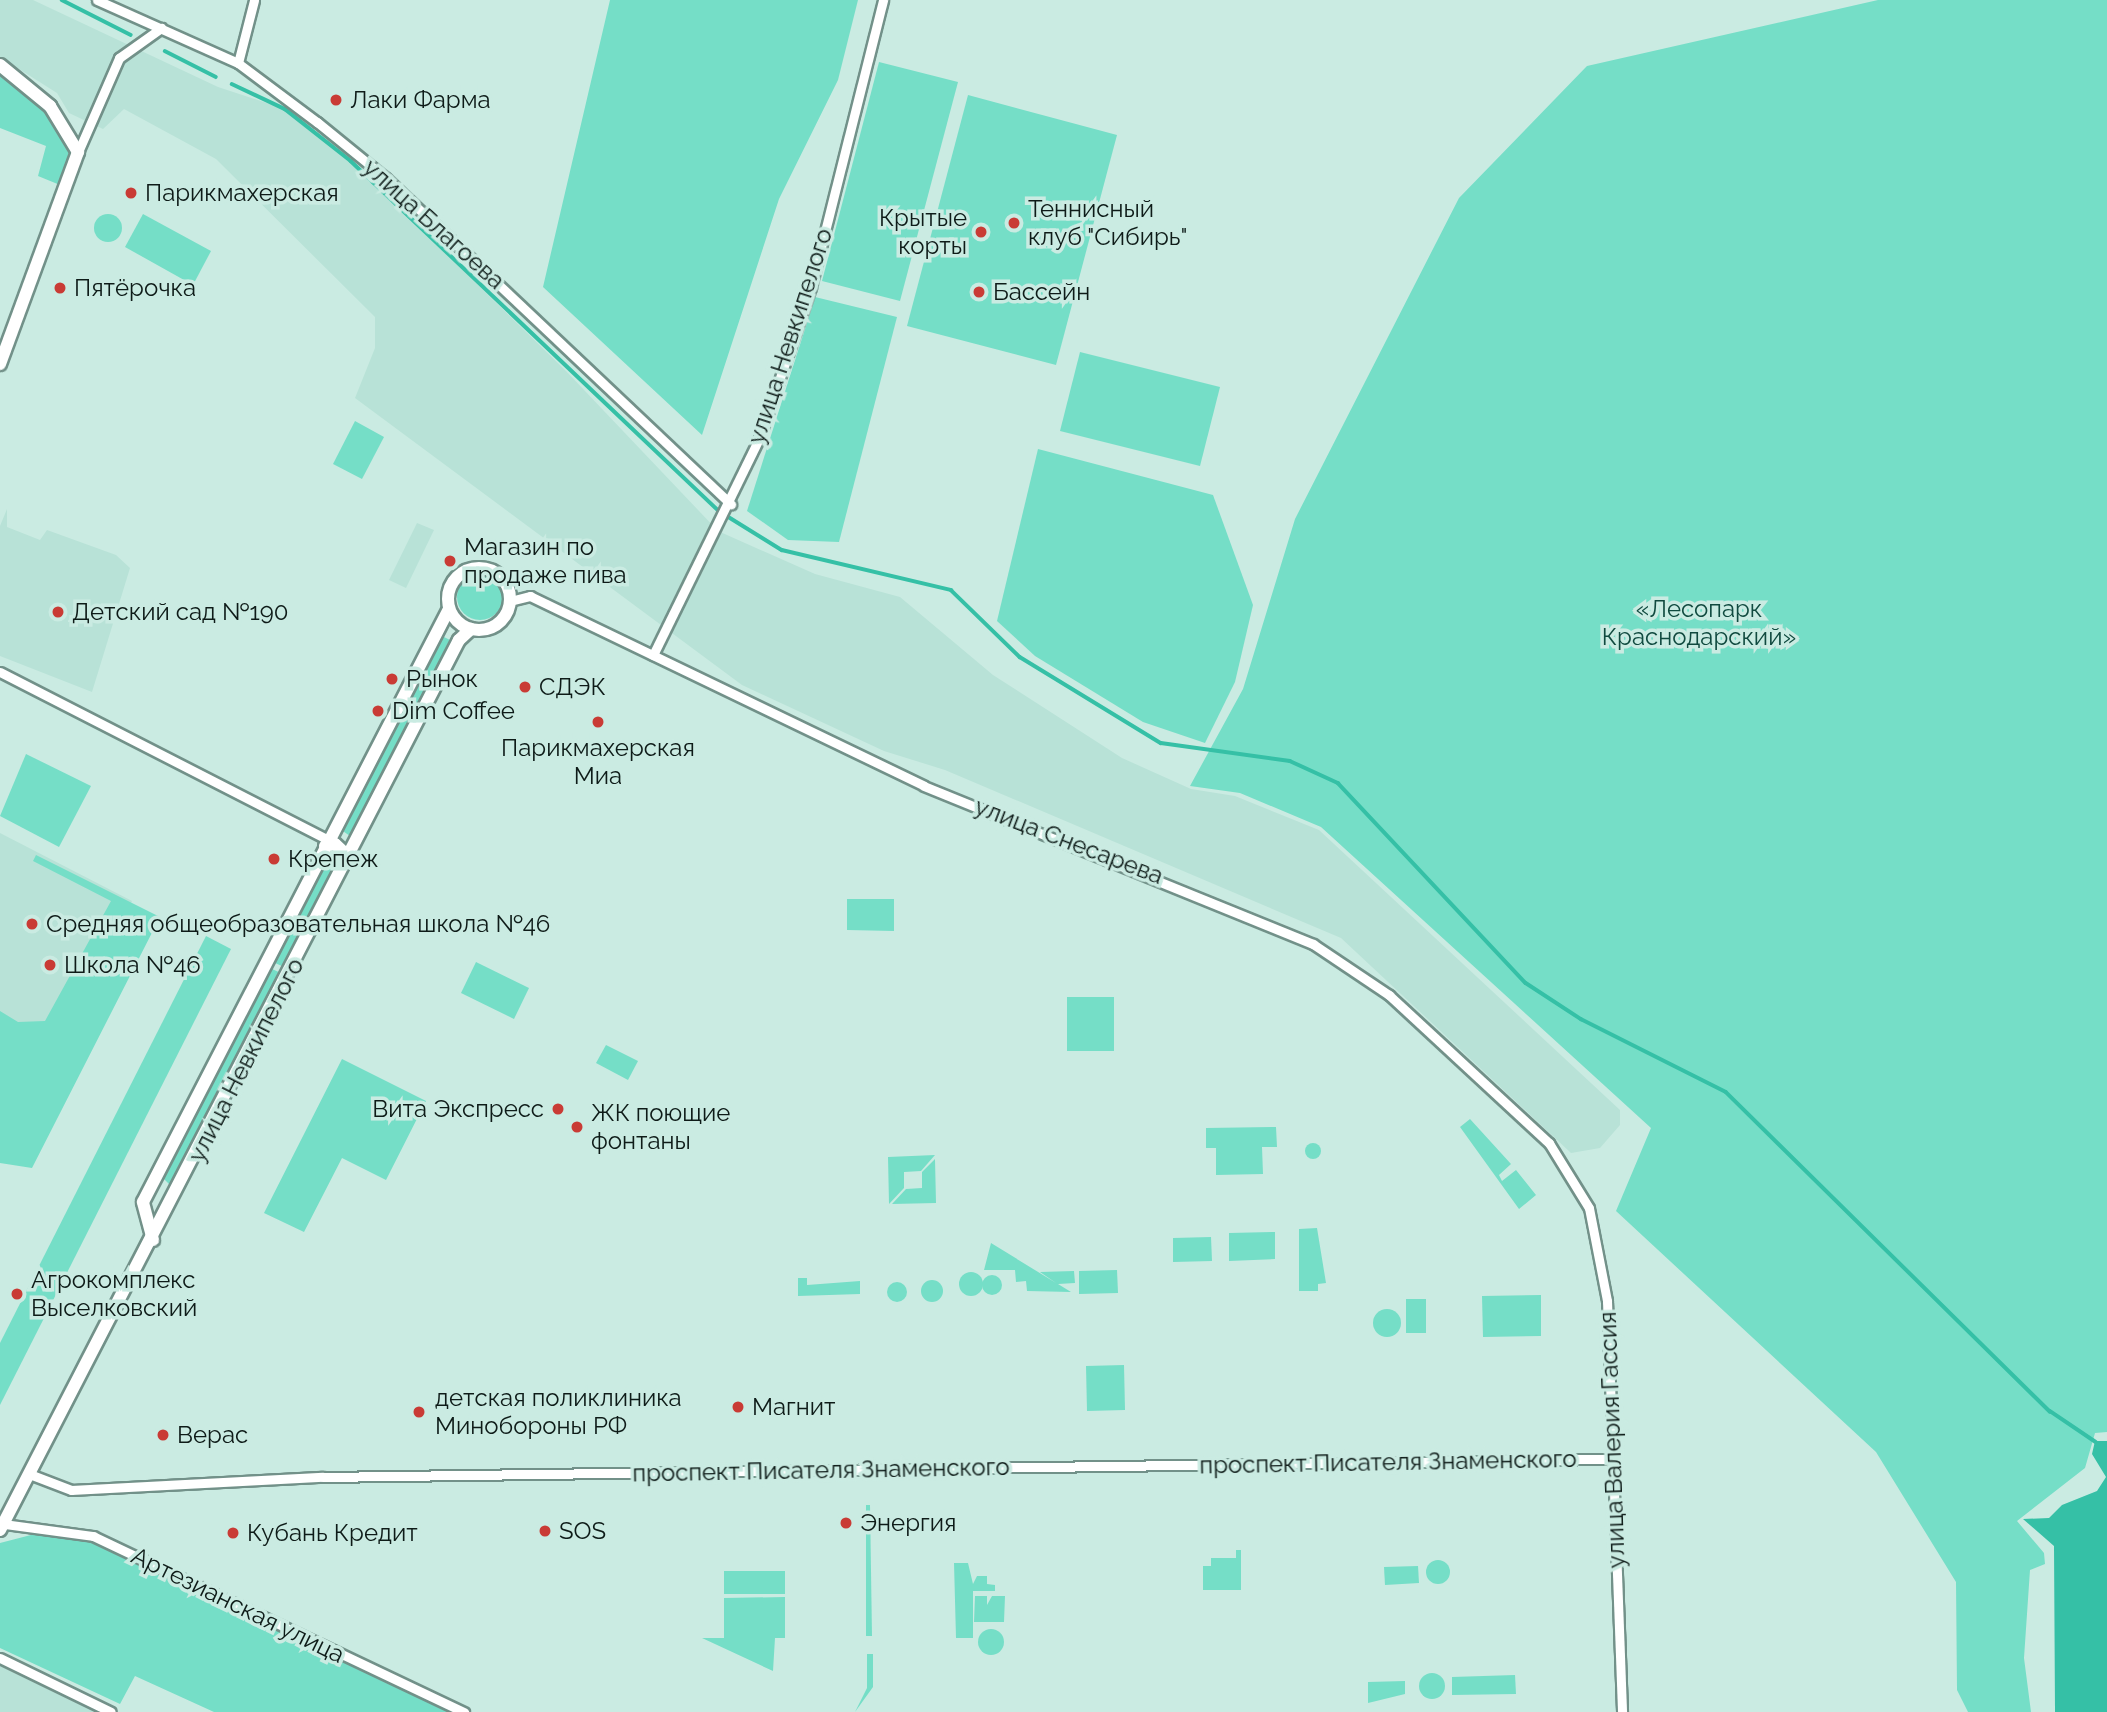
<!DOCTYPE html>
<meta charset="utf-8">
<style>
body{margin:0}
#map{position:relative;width:2107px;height:1712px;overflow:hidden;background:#caebe2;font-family:Raleway,sans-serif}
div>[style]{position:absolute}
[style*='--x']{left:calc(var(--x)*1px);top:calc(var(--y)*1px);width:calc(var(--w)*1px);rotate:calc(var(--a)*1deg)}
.built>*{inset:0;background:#b8e2d7}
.green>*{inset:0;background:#75dec7}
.round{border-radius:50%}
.water>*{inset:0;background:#35c0a6}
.stream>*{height:3.5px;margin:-1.75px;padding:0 1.75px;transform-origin:1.75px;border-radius:1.75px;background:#35c0a6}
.roads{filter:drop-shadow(2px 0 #729189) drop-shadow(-2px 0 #729189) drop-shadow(0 2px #729189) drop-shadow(0 -2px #729189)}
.street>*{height:9px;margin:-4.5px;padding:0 4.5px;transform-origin:4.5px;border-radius:4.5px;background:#fff}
.secondary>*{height:12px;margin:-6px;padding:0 6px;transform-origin:6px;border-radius:6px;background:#fff}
.secondary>.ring{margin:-6px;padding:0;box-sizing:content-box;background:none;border:12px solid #fff;border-radius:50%}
.dots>*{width:19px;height:19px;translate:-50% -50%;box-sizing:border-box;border:4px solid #caebe2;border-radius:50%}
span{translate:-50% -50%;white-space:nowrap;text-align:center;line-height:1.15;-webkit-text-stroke:7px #caebe2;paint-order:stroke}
.poi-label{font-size:24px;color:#0e1b18}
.left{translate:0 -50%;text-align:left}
.right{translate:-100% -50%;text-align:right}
.street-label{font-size:24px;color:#0e1b18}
.park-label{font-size:24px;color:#104a3f}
</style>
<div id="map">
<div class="built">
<div style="clip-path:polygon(0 0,33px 0,218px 87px,285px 109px,351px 161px,566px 371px,718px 531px,815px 574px,900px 597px,993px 675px,1122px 758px,1191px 789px,1235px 796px,1319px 830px,1620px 1110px,1620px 1125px,1600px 1148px,1571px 1153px,1341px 938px,945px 770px,884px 751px,742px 685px,355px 398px,375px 348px,375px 317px,216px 159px,124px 109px,103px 129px,69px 113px,57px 93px,0 57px)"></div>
<div style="clip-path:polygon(7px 509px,7px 527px,40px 540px,47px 530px,116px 555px,130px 568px,92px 692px,0 656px,0 526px)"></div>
<div style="clip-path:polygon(417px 523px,434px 530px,406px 588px,389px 580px)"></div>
<div style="clip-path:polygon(0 833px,132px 901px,0 1154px)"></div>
<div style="clip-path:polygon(0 1666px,54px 1692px,96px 1712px,0 1712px)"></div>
</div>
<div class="green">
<div style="clip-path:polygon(610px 0,858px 0,838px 80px,779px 199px,702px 435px,543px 287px)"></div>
<div style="clip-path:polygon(1878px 0,2107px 0,2107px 1432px,2095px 1433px,2085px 1468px,2017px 1521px,2044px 1553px,2045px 1564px,2030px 1570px,2024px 1658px,2031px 1712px,1968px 1712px,1957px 1690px,1956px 1582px,1876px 1452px,1616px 1211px,1651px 1128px,1321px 827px,1240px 793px,1190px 786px,1243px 689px,1295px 519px,1459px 198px,1587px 66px)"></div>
<div style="clip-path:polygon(879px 62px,958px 82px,900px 301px,822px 281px)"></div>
<div style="clip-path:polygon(0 70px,39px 96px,71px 145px,60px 185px,38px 176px,46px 146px,0 128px)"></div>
<div style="clip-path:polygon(968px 95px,1117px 135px,1056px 365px,907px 326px)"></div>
<div style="clip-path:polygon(143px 214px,211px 251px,193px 285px,125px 247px)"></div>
<div class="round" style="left:94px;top:214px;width:28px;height:28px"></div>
<div style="clip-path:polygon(815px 297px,897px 317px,839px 542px,788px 540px,747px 511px)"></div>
<div style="clip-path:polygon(1080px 352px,1220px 387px,1200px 466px,1060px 431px)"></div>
<div style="clip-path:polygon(355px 421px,384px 437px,362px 479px,333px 464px)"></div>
<div style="clip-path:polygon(1038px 449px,1213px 495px,1253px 605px,1235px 682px,1205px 743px,1143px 722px,1035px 656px,997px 621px)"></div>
<div class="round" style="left:457px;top:574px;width:46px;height:46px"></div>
<div style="clip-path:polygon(440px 635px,452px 641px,350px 836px,340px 829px)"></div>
<div style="clip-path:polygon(26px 754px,91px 786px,59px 847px,0 816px)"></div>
<div style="clip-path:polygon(330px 849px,343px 856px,286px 968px,273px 962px)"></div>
<div style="clip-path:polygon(36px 855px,160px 917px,32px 1168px,0 1163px,0 1011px,18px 1022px,45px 1021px,111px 901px,33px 861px)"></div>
<div style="clip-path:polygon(847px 899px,894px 899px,894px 931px,847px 930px)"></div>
<div style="clip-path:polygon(206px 936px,231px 949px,0 1405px,0 1343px)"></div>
<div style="clip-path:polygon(476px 962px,529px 988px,514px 1019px,461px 993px)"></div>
<div style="clip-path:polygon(270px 968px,283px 974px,172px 1187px,163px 1178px)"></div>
<div style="clip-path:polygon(1067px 997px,1114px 997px,1114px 1051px,1067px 1051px)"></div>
<div style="clip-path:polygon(606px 1045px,638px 1061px,628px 1080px,596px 1063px)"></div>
<div style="clip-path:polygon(342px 1059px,426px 1101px,386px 1180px,342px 1158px,304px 1232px,264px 1213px)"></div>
<div style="clip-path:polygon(1470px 1119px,1511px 1164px,1499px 1175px,1502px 1181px,1516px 1170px,1536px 1195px,1519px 1209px,1460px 1127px)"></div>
<div style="clip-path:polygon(1276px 1127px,1277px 1147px,1262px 1147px,1263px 1174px,1216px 1175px,1216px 1148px,1206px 1148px,1206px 1128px)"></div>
<div class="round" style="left:1305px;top:1143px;width:16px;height:16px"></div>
<div style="clip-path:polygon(935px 1155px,921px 1171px,904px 1172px,904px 1188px,889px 1204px,888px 1157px)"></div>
<div style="clip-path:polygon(935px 1159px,936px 1203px,892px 1204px,906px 1189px,922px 1188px,922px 1172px)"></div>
<div style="clip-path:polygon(1317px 1228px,1326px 1283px,1318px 1284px,1318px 1291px,1299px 1291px,1299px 1229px)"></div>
<div style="clip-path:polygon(1275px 1232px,1275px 1259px,1229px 1261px,1229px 1233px)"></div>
<div style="clip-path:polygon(1211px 1237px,1212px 1261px,1173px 1262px,1173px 1238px)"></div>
<div style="clip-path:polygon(991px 1243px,1056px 1283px,1040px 1272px,1074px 1271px,1075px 1283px,1058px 1284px,1071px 1292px,1027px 1291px,1026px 1281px,1016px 1282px,1015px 1270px,984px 1270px)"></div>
<div style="clip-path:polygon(1117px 1270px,1118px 1293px,1079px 1294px,1079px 1271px)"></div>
<div class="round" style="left:959px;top:1272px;width:24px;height:24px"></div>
<div class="round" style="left:982px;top:1275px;width:20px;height:20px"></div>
<div style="clip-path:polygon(798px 1278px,807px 1278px,807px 1285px,860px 1281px,860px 1294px,798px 1296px)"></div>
<div class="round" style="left:921px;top:1280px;width:22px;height:22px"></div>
<div class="round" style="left:887px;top:1282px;width:20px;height:20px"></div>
<div style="clip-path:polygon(1541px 1295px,1541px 1336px,1483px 1337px,1482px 1296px)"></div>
<div style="clip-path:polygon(1406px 1299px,1426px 1299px,1426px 1333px,1406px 1333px)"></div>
<div class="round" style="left:1373px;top:1309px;width:28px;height:28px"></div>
<div style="clip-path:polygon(1124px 1365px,1125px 1410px,1087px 1411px,1086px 1366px)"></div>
<div style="clip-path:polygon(866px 1505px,870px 1505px,872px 1636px,866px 1636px)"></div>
<div style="clip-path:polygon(58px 1528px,109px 1544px,448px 1712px,214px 1712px,135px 1676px,120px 1704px,0 1648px,0 1543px)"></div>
<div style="clip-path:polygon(1236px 1550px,1241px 1550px,1241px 1590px,1203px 1590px,1203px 1566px,1211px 1566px,1211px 1558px,1236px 1558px)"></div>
<div class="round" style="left:1426px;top:1560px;width:24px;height:24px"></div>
<div style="clip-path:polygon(954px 1563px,968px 1563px,973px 1584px,977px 1576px,987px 1576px,987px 1584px,995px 1585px,995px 1591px,973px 1591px,973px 1638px,956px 1638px)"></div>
<div style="clip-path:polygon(1418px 1566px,1419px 1583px,1385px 1585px,1384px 1567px)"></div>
<div style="clip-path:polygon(724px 1571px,785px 1571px,785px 1594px,724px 1594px)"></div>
<div style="clip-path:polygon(975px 1596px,987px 1596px,987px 1605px,992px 1596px,1005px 1596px,1004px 1622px,974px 1622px)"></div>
<div style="clip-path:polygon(785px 1597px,785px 1638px,775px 1638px,773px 1671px,702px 1638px,724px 1638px,724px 1598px)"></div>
<div class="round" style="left:978px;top:1629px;width:26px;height:26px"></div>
<div style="clip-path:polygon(867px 1654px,873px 1654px,873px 1687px,855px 1712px,867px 1688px)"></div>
<div class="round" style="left:1419px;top:1673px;width:26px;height:26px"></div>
<div style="clip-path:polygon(1515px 1675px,1516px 1694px,1452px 1695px,1452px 1677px)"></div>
<div style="clip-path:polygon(1405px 1681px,1405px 1694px,1368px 1703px,1368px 1682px)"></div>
</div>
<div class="water">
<div style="clip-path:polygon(2095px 1441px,2107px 1441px,2107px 1712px,2055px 1712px,2054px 1546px,2023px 1519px,2049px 1518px,2062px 1505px,2097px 1491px,2106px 1477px,2092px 1454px)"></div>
</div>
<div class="stream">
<div style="--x:62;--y:0;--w:77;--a:26.9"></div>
<div style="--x:165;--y:51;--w:57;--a:27"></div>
<div style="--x:232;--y:84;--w:59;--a:25.3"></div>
<div style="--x:285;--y:109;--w:84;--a:38.2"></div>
<div style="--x:351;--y:161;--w:508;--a:43.56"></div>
<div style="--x:719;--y:511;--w:74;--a:31.8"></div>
<div style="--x:782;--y:550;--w:174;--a:13.3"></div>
<div style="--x:951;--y:590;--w:96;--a:44.2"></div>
<div style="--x:1020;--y:657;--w:165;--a:31.4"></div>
<div style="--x:1161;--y:743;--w:130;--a:7.9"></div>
<div style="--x:1290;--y:761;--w:53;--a:24.6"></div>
<div style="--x:1338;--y:783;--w:274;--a:46.8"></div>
<div style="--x:1526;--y:983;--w:66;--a:33.2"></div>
<div style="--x:1581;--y:1019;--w:162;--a:26.7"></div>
<div style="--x:1726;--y:1092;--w:455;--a:44.6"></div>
<div style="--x:2050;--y:1411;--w:55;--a:34"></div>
</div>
<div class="roads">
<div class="street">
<div style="--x:97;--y:0;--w:154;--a:24.1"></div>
<div style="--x:238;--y:63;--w:99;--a:36.8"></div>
<div style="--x:317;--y:122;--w:89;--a:39.1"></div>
<div style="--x:386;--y:178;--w:475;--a:43.4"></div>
<div style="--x:238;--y:63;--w:65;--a:-75.7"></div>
<div style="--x:78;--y:152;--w:103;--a:-66.4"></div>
<div style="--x:119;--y:58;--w:52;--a:-35.5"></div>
<div style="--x:510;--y:601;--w:21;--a:-14"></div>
<div style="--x:530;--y:596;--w:437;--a:25.7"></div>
<div style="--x:924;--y:786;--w:420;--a:22.1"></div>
<div style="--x:1313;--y:944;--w:92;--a:33.9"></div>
<div style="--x:1389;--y:995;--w:218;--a:42.8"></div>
<div style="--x:1549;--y:1143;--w:76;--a:58.4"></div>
<div style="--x:1589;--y:1208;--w:95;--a:79"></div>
<div style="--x:1607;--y:1301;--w:411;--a:87.9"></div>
<div style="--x:653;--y:655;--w:241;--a:-63.9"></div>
<div style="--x:759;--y:439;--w:161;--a:-71.1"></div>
<div style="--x:811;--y:287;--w:296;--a:-75.9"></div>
<div style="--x:0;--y:672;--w:369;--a:27.1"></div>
<div style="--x:32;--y:1475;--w:42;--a:21"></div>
<div style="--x:71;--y:1490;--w:252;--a:-3"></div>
<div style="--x:323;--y:1477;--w:1290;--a:-0.8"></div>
<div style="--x:4;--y:1524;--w:90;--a:7.7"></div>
<div style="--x:93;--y:1536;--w:411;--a:25.4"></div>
<div style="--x:0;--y:1658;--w:123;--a:25.9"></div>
</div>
<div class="secondary">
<div style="--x:0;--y:65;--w:65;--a:39.4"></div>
<div style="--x:50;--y:106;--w:54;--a:58.7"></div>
<div style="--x:78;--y:152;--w:226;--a:110.2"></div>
<div class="ring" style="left:448px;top:568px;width:50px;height:50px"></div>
<div style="--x:325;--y:846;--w:10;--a:-11"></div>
<div style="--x:335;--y:844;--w:21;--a:43"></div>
<div style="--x:153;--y:1240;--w:39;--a:-105"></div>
<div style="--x:143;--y:1202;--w:667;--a:-62.71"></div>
<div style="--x:0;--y:1530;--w:1001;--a:-62.72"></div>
<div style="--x:459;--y:640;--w:16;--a:-43"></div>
</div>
</div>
<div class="dots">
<div style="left:336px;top:100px;background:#c93b35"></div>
<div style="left:131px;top:193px;background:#c93b35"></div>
<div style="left:1014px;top:223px;background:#c93b35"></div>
<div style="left:981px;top:232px;background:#c93b35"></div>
<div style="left:60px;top:288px;background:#c93b35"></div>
<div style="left:979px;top:292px;background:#c93b35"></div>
<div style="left:450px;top:561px;background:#c93b35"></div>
<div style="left:58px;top:612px;background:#c93b35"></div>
<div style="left:392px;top:679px;background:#c93b35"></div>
<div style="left:525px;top:687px;background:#c93b35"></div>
<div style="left:378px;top:711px;background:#c93b35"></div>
<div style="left:598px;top:722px;background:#c93b35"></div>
<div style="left:274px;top:859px;background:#c93b35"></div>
<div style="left:32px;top:924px;background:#c93b35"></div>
<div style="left:50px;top:965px;background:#c93b35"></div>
<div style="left:558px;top:1109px;background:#c93b35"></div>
<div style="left:577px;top:1127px;background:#c93b35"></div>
<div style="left:17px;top:1294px;background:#c93b35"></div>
<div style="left:738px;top:1407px;background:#c93b35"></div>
<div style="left:419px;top:1412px;background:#c93b35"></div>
<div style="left:163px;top:1435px;background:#c93b35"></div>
<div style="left:846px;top:1523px;background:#c93b35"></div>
<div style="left:545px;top:1531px;background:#c93b35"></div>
<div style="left:233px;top:1533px;background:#c93b35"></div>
</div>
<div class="poi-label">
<span class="left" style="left:350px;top:100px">Лаки Фарма</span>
<span class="left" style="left:145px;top:193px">Парикмахерская</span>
<span class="left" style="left:1028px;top:223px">Теннисный<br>клуб "Сибирь"</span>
<span class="right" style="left:967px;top:232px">Крытые<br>корты</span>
<span class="left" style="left:74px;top:288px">Пятёрочка</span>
<span class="left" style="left:993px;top:292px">Бассейн</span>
<span class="left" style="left:464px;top:561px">Магазин по<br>продаже пива</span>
<span class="left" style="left:72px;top:612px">Детский сад №190</span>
<span class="left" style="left:406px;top:679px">Рынок</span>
<span class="left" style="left:539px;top:687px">СДЭК</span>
<span class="left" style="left:392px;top:711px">Dim Coffee</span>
<span style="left:598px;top:762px">Парикмахерская<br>Миа</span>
<span class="left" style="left:288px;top:859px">Крепеж</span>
<span class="left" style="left:46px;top:924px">Средняя общеобразовательная школа №46</span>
<span class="left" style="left:64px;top:965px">Школа №46</span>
<span class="right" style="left:544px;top:1109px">Вита Экспресс</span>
<span class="left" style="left:591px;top:1127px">ЖК поющие<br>фонтаны</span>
<span class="left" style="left:31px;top:1294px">Агрокомплекс<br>Выселковский</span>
<span class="left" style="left:435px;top:1412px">детская поликлиника<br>Минобороны РФ</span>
<span class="left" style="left:752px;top:1407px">Магнит</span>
<span class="left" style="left:177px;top:1435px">Верас</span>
<span class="left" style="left:860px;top:1523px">Энергия</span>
<span class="left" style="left:559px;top:1531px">SOS</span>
<span class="left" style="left:247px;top:1533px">Кубань Кредит</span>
</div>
<div class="street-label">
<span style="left:434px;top:224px;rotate:42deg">улица Благоева</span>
<span style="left:790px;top:336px;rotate:-72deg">улица Невкипелого</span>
<span style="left:1069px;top:841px;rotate:21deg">улица Снесарева</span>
<span style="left:246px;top:1060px;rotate:-63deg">улица Невкипелого</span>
<span style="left:1612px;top:1440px;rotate:-92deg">улица Валерия Гассия</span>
<span style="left:1388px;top:1462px;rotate:-1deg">проспект Писателя Знаменского</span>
<span style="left:821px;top:1470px;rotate:-1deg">проспект Писателя Знаменского</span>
<span style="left:238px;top:1605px;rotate:26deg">Артезианская улица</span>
</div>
<div class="park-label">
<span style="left:1699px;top:623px">«Лесопарк<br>Краснодарский»</span>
</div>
</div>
